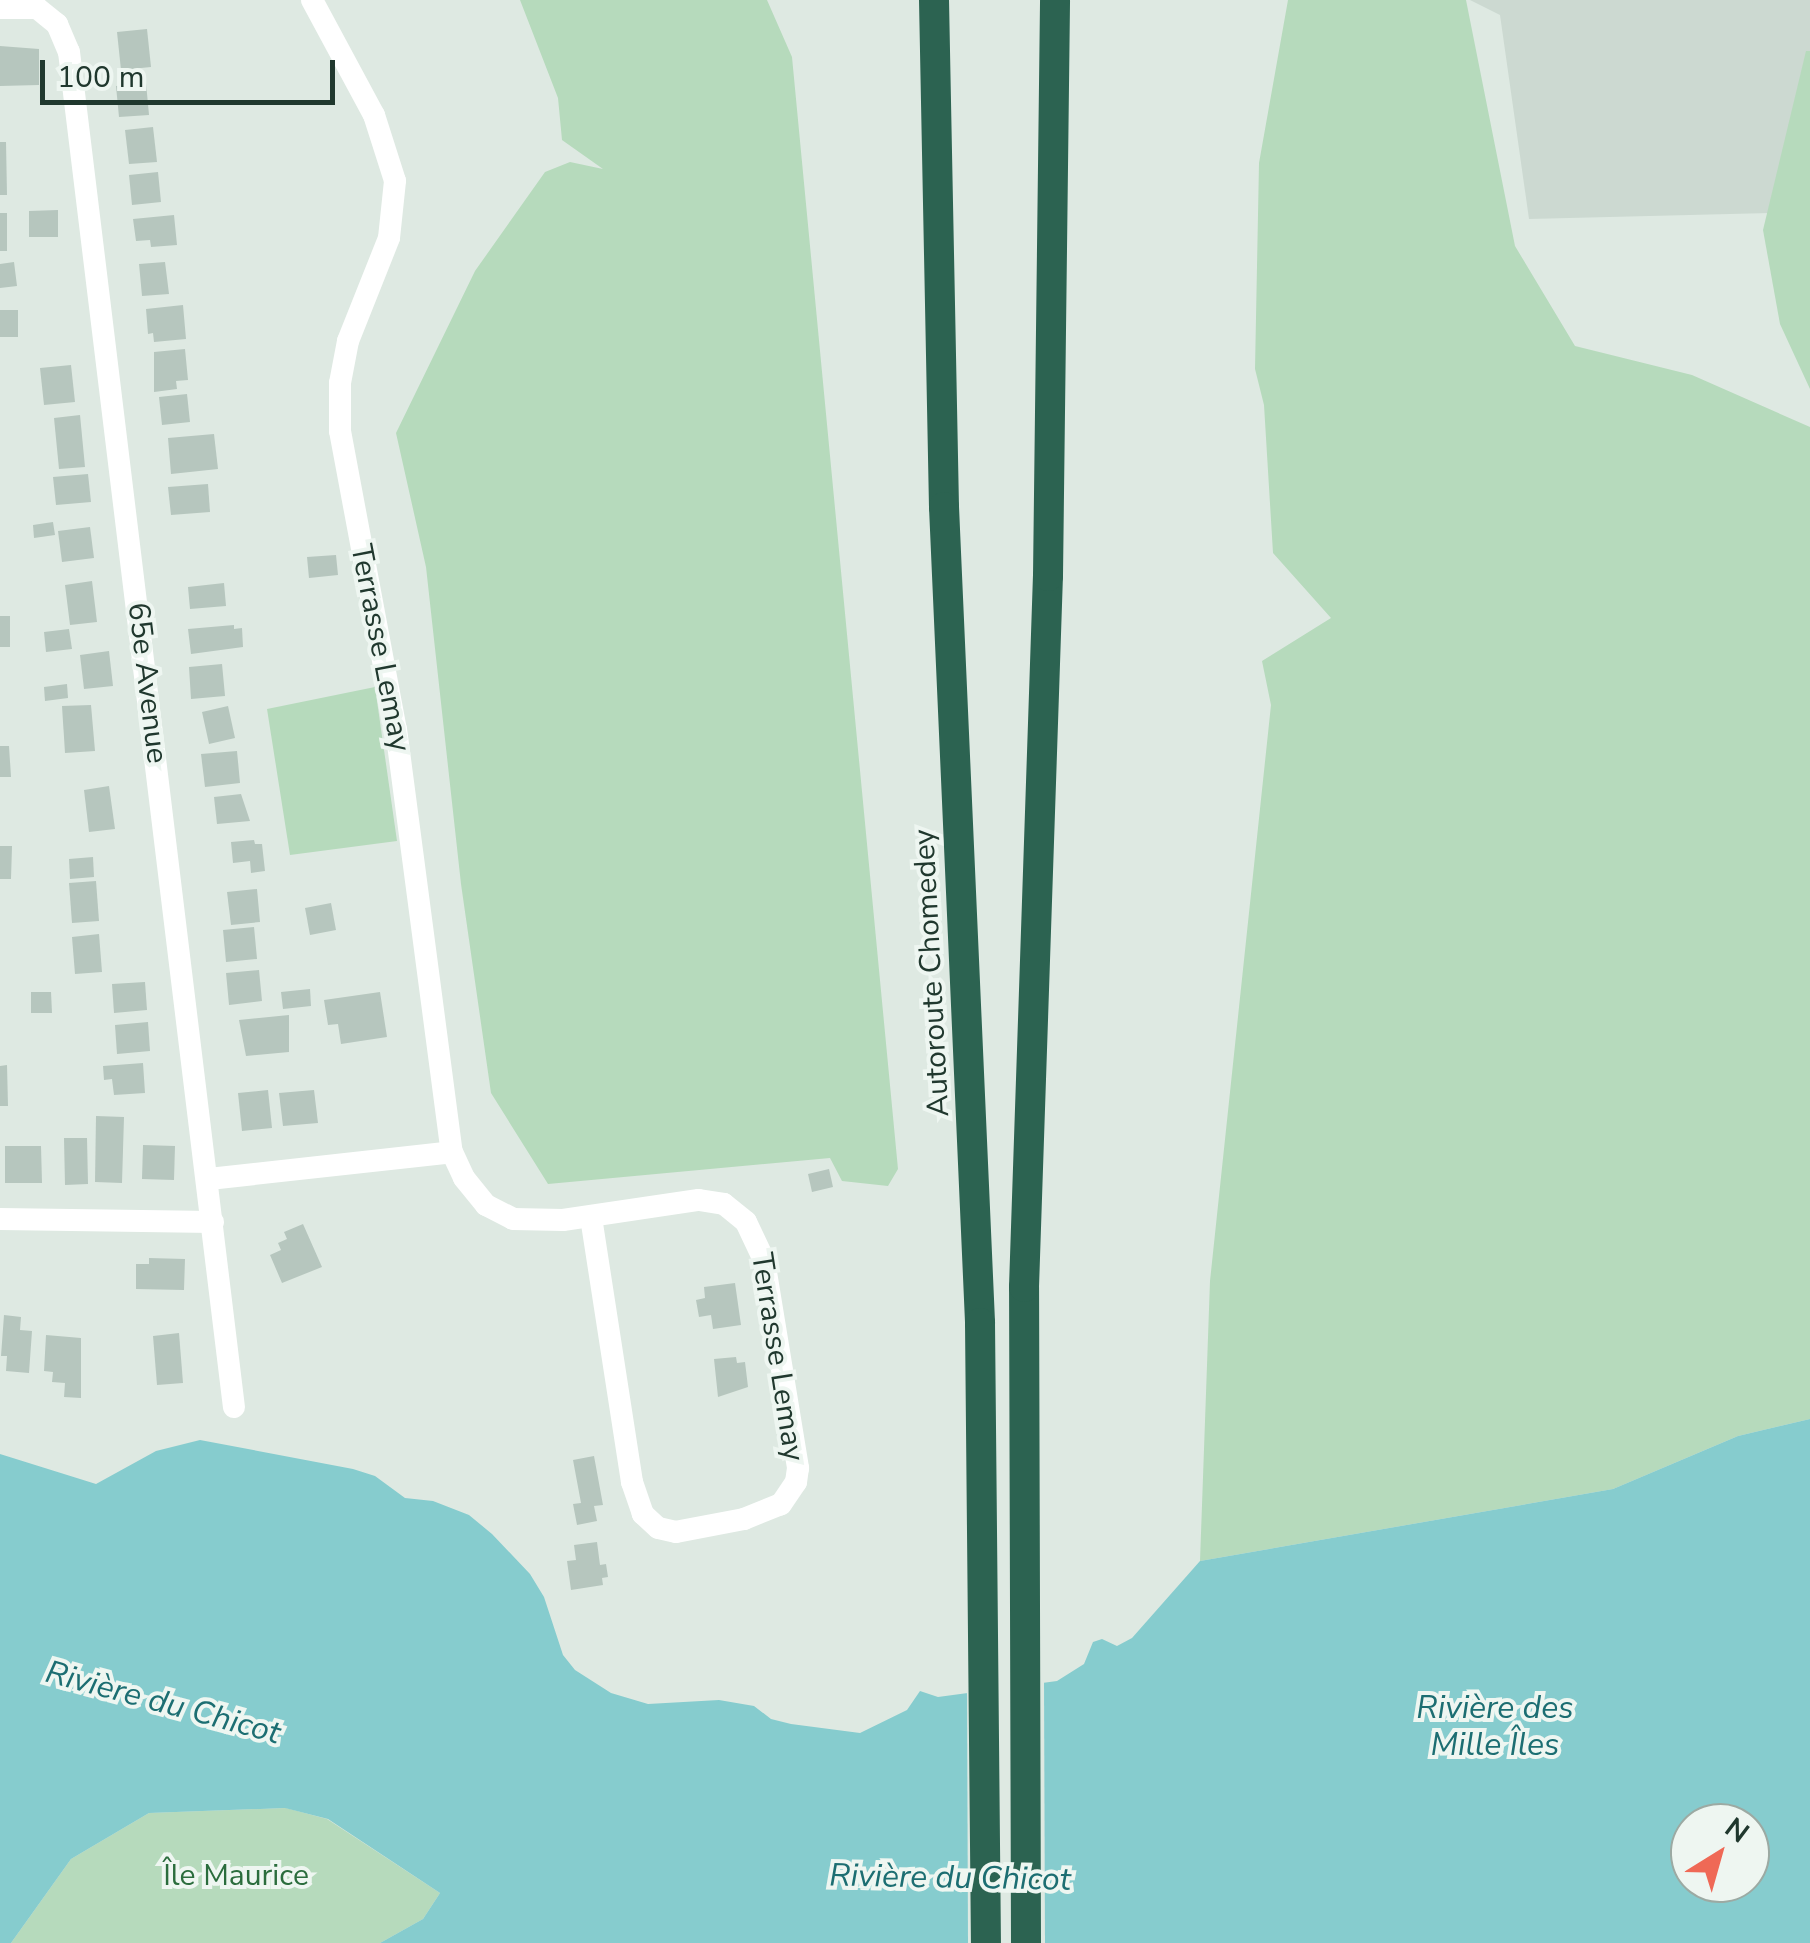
<!DOCTYPE html>
<meta charset="utf-8">
<style>
body{margin:0}
#map{position:relative;width:1810px;height:1943px;overflow:hidden;background:#dee9e2;font-family:"Nunito Sans",sans-serif}
div>[style]{position:absolute}
[style*='--x']{left:calc(var(--x)*1px);top:calc(var(--y)*1px);width:calc(var(--w)*1px);rotate:calc(var(--a)*1deg)}
.built>*{inset:0;background:#ccd9d1}
.green>*{inset:0;background:#b6dabc}
.water>*{inset:0;background:#86ccce}
.pier>*{inset:0;background:#dee9e2}
.building>*{inset:0;background:#b6c6be}
.minor>*{height:22px;margin:-11px;padding:0 11px;transform-origin:11px;border-radius:11px;background:#fff}
.highway>*{height:30px;margin:-15px;padding:0 15px;transform-origin:15px;border-radius:15px;background:#2c6351}
span{translate:-50% -50%;white-space:nowrap;text-align:center;line-height:1.15;-webkit-text-stroke:8px #eef6f1;paint-order:stroke}
.street-label{font-size:30px;color:#20382e}
.park-label{font-size:30px;color:#2b6d3d}
.water-label{font-size:32px;color:#1c6e72;font-style:italic}
.north{position:absolute;left:1670px;top:1803px;width:100px;height:100px;box-sizing:border-box;background:#eef6f1;border:2px solid #9caaa3;border-radius:50%;rotate:37deg;font-size:28px;font-weight:700;line-height:40px;text-align:center;color:#20382e}
.north::after{content:'';display:block;margin:auto;width:35px;height:45px;background:#ef6956;clip-path:polygon(50% 0,100% 100%,50% 72%,0 100%)}
.scale{position:absolute;left:40px;top:60px;width:295px;height:45px;box-sizing:border-box;border:5px solid #20382e;border-top:0;padding-left:12px;font-size:30px;line-height:35px;white-space:nowrap;color:#20382e;-webkit-text-stroke:8px #eef6f1;paint-order:stroke}
</style>
<div id="map">
<div class="built">
<div style="clip-path:polygon(1470px 0,1810px 0,1810px 212px,1529px 219px,1500px 15px)"></div>
</div>
<div class="green">
<div style="clip-path:polygon(520px 0,767px 0,792px 57px,898px 1169px,888px 1186px,842px 1181px,830px 1158px,548px 1184px,491px 1093px,461px 884px,426px 567px,396px 433px,475px 271px,545px 172px,570px 162px,603px 169px,562px 140px,558px 98px)"></div>
<div style="clip-path:polygon(1288px 0,1466px 0,1515px 246px,1575px 346px,1692px 375px,1810px 427px,1810px 1419px,1738px 1436px,1613px 1489px,1200px 1561px,1210px 1281px,1271px 705px,1262px 661px,1331px 618px,1273px 553px,1264px 405px,1255px 369px,1259px 163px)"></div>
<div style="clip-path:polygon(1806px 51px,1810px 51px,1810px 389px,1780px 324px,1763px 230px)"></div>
<div style="clip-path:polygon(375px 687px,397px 841px,290px 855px,267px 709px)"></div>
<div style="clip-path:polygon(286px 1808px,327px 1819px,440px 1893px,423px 1919px,380px 1943px,11px 1943px,71px 1859px,149px 1813px)"></div>
</div>
<div class="water">
<div style="clip-path:polygon(evenodd,1810px 1419px,1810px 1943px,380px 1943px,423px 1919px,440px 1893px,328px 1819px,285px 1808px,149px 1813px,71px 1859px,11px 1943px,0 1943px,0 1454px,96px 1484px,156px 1451px,200px 1440px,353px 1469px,375px 1476px,405px 1498px,433px 1501px,469px 1515px,492px 1534px,530px 1574px,544px 1597px,563px 1655px,575px 1670px,611px 1693px,648px 1704px,719px 1700px,754px 1706px,771px 1719px,791px 1724px,860px 1733px,907px 1710px,920px 1691px,938px 1697px,1057px 1681px,1084px 1664px,1093px 1642px,1102px 1639px,1117px 1646px,1132px 1638px,1200px 1561px,1613px 1489px,1738px 1436px,1810px 1419px,1690px 1823px,1750px 1823px,1750px 1883px,1690px 1883px,1690px 1823px)"></div>
</div>
<div class="pier">
<div style="clip-path:polygon(1044px 1680px,1045px 1943px,968px 1943px,967px 1687px)"></div>
</div>
<div class="building">
<div style="clip-path:polygon(147px 29px,151px 67px,121px 70px,117px 32px)"></div>
<div style="clip-path:polygon(0 46px,39px 49px,39px 85px,0 86px)"></div>
<div style="clip-path:polygon(146px 83px,149px 115px,119px 117px,116px 86px)"></div>
<div style="clip-path:polygon(153px 127px,157px 162px,129px 164px,125px 130px)"></div>
<div style="clip-path:polygon(0 142px,6px 142px,7px 195px,0 195px)"></div>
<div style="clip-path:polygon(158px 172px,161px 202px,132px 205px,129px 175px)"></div>
<div style="clip-path:polygon(58px 210px,58px 237px,29px 237px,29px 211px)"></div>
<div style="clip-path:polygon(0 213px,7px 213px,7px 251px,0 251px)"></div>
<div style="clip-path:polygon(174px 215px,177px 245px,151px 247px,150px 240px,136px 241px,133px 219px)"></div>
<div style="clip-path:polygon(14px 262px,17px 286px,0 288px,0 264px)"></div>
<div style="clip-path:polygon(165px 262px,169px 294px,142px 296px,139px 264px)"></div>
<div style="clip-path:polygon(183px 305px,186px 339px,154px 342px,153px 333px,148px 334px,146px 309px)"></div>
<div style="clip-path:polygon(0 310px,18px 310px,18px 337px,0 337px)"></div>
<div style="clip-path:polygon(185px 349px,188px 380px,176px 381px,177px 389px,154px 392px,154px 352px)"></div>
<div style="clip-path:polygon(71px 365px,75px 402px,44px 405px,40px 368px)"></div>
<div style="clip-path:polygon(187px 394px,190px 422px,162px 425px,159px 397px)"></div>
<div style="clip-path:polygon(80px 415px,85px 467px,59px 469px,54px 418px)"></div>
<div style="clip-path:polygon(214px 434px,218px 469px,171px 474px,168px 438px)"></div>
<div style="clip-path:polygon(88px 474px,91px 502px,56px 505px,53px 477px)"></div>
<div style="clip-path:polygon(208px 484px,210px 512px,171px 515px,168px 487px)"></div>
<div style="clip-path:polygon(53px 522px,55px 535px,34px 538px,33px 525px)"></div>
<div style="clip-path:polygon(90px 527px,94px 558px,62px 562px,58px 531px)"></div>
<div style="clip-path:polygon(336px 555px,338px 575px,309px 578px,307px 557px)"></div>
<div style="clip-path:polygon(92px 581px,97px 622px,70px 625px,65px 585px)"></div>
<div style="clip-path:polygon(224px 583px,226px 606px,190px 609px,188px 587px)"></div>
<div style="clip-path:polygon(0 616px,10px 616px,10px 647px,0 647px)"></div>
<div style="clip-path:polygon(234px 625px,234px 629px,242px 628px,243px 647px,191px 654px,188px 629px)"></div>
<div style="clip-path:polygon(69px 629px,72px 649px,46px 652px,44px 632px)"></div>
<div style="clip-path:polygon(109px 651px,113px 686px,84px 689px,80px 655px)"></div>
<div style="clip-path:polygon(222px 664px,225px 696px,191px 699px,189px 667px)"></div>
<div style="clip-path:polygon(67px 684px,68px 698px,45px 701px,44px 687px)"></div>
<div style="clip-path:polygon(91px 705px,95px 751px,65px 753px,62px 706px)"></div>
<div style="clip-path:polygon(228px 706px,235px 738px,209px 744px,202px 712px)"></div>
<div style="clip-path:polygon(0 746px,9px 746px,11px 777px,0 777px)"></div>
<div style="clip-path:polygon(237px 751px,240px 783px,205px 787px,201px 754px)"></div>
<div style="clip-path:polygon(109px 786px,115px 829px,89px 832px,84px 790px)"></div>
<div style="clip-path:polygon(241px 794px,250px 821px,217px 824px,214px 797px)"></div>
<div style="clip-path:polygon(254px 840px,255px 844px,262px 844px,265px 871px,251px 873px,250px 861px,233px 863px,231px 842px)"></div>
<div style="clip-path:polygon(0 846px,12px 846px,11px 879px,0 879px)"></div>
<div style="clip-path:polygon(93px 857px,94px 877px,70px 879px,69px 859px)"></div>
<div style="clip-path:polygon(96px 881px,99px 921px,72px 923px,69px 883px)"></div>
<div style="clip-path:polygon(257px 889px,260px 922px,231px 925px,227px 892px)"></div>
<div style="clip-path:polygon(331px 903px,336px 930px,310px 935px,305px 908px)"></div>
<div style="clip-path:polygon(254px 927px,257px 959px,226px 962px,223px 930px)"></div>
<div style="clip-path:polygon(99px 934px,102px 972px,75px 974px,72px 937px)"></div>
<div style="clip-path:polygon(259px 970px,262px 1001px,229px 1005px,226px 973px)"></div>
<div style="clip-path:polygon(145px 982px,147px 1010px,114px 1013px,112px 984px)"></div>
<div style="clip-path:polygon(310px 989px,311px 1006px,283px 1009px,281px 992px)"></div>
<div style="clip-path:polygon(31px 992px,51px 992px,52px 1013px,31px 1013px)"></div>
<div style="clip-path:polygon(380px 992px,387px 1037px,341px 1044px,338px 1024px,328px 1025px,324px 1000px)"></div>
<div style="clip-path:polygon(289px 1015px,289px 1052px,246px 1056px,239px 1020px)"></div>
<div style="clip-path:polygon(148px 1022px,150px 1051px,117px 1054px,115px 1025px)"></div>
<div style="clip-path:polygon(143px 1063px,145px 1093px,114px 1095px,112px 1079px,104px 1080px,103px 1066px)"></div>
<div style="clip-path:polygon(7px 1065px,8px 1106px,0 1106px,0 1066px)"></div>
<div style="clip-path:polygon(268px 1090px,272px 1128px,242px 1131px,238px 1093px)"></div>
<div style="clip-path:polygon(314px 1090px,318px 1123px,283px 1126px,279px 1093px)"></div>
<div style="clip-path:polygon(96px 1116px,124px 1117px,122px 1183px,95px 1182px)"></div>
<div style="clip-path:polygon(64px 1138px,87px 1138px,88px 1184px,65px 1185px)"></div>
<div style="clip-path:polygon(143px 1145px,175px 1146px,174px 1180px,142px 1179px)"></div>
<div style="clip-path:polygon(5px 1146px,41px 1146px,42px 1183px,5px 1183px)"></div>
<div style="clip-path:polygon(829px 1169px,833px 1187px,812px 1192px,808px 1174px)"></div>
<div style="clip-path:polygon(303px 1224px,322px 1267px,282px 1283px,270px 1255px,281px 1250px,278px 1243px,287px 1239px,284px 1232px)"></div>
<div style="clip-path:polygon(149px 1258px,185px 1259px,184px 1290px,136px 1289px,136px 1264px,149px 1264px)"></div>
<div style="clip-path:polygon(735px 1283px,741px 1325px,713px 1329px,711px 1315px,699px 1317px,696px 1300px,705px 1298px,704px 1287px)"></div>
<div style="clip-path:polygon(4px 1315px,21px 1317px,20px 1330px,32px 1331px,29px 1373px,6px 1371px,7px 1356px,1px 1356px)"></div>
<div style="clip-path:polygon(179px 1333px,183px 1383px,157px 1385px,153px 1336px)"></div>
<div style="clip-path:polygon(46px 1335px,81px 1338px,81px 1398px,64px 1397px,65px 1383px,52px 1382px,53px 1372px,44px 1371px)"></div>
<div style="clip-path:polygon(736px 1357px,737px 1363px,745px 1362px,748px 1387px,718px 1397px,714px 1359px)"></div>
<div style="clip-path:polygon(594px 1456px,603px 1505px,594px 1506px,597px 1521px,577px 1525px,573px 1504px,581px 1503px,573px 1460px)"></div>
<div style="clip-path:polygon(597px 1542px,600px 1565px,606px 1564px,608px 1577px,602px 1578px,603px 1585px,571px 1590px,567px 1561px,576px 1560px,574px 1545px)"></div>
</div>
<div class="minor">
<div style="--x:312;--y:0;--w:131;--a:61.7"></div>
<div style="--x:374;--y:115;--w:69;--a:72.3"></div>
<div style="--x:395;--y:181;--w:57;--a:96"></div>
<div style="--x:389;--y:238;--w:111;--a:111.7"></div>
<div style="--x:348;--y:341;--w:43;--a:100.8"></div>
<div style="--x:340;--y:383;--w:48;--a:90"></div>
<div style="--x:340;--y:431;--w:303;--a:79.4"></div>
<div style="--x:396;--y:729;--w:427;--a:82.5"></div>
<div style="--x:452;--y:1152;--w:29;--a:65"></div>
<div style="--x:464;--y:1178;--w:35;--a:51"></div>
<div style="--x:486;--y:1205;--w:30;--a:27"></div>
<div style="--x:513;--y:1219;--w:50;--a:1.1"></div>
<div style="--x:563;--y:1220;--w:137;--a:-8.4"></div>
<div style="--x:699;--y:1200;--w:25;--a:9"></div>
<div style="--x:724;--y:1204;--w:28;--a:39"></div>
<div style="--x:746;--y:1222;--w:42;--a:64.7"></div>
<div style="--x:764;--y:1260;--w:211;--a:80.7"></div>
<div style="--x:798;--y:1468;--w:14;--a:98"></div>
<div style="--x:796;--y:1482;--w:27;--a:124"></div>
<div style="--x:781;--y:1504;--w:40;--a:158"></div>
<div style="--x:744;--y:1519;--w:69;--a:169.2"></div>
<div style="--x:676;--y:1532;--w:18;--a:-167"></div>
<div style="--x:658;--y:1528;--w:21;--a:-137"></div>
<div style="--x:643;--y:1514;--w:34;--a:-109"></div>
<div style="--x:632;--y:1482;--w:268;--a:-98.8"></div>
<div style="--x:0;--y:8;--w:37;--a:0"></div>
<div style="--x:37;--y:8;--w:26;--a:39"></div>
<div style="--x:57;--y:24;--w:30;--a:67"></div>
<div style="--x:69;--y:52;--w:1365;--a:83.06"></div>
<div style="--x:209;--y:1179;--w:244;--a:-6.3"></div>
<div style="--x:0;--y:1219;--w:213;--a:0.8"></div>
</div>
<div class="highway">
<div style="--x:934;--y:0;--w:507;--a:88.87"></div>
<div style="--x:944;--y:507;--w:817;--a:87.47"></div>
<div style="--x:980;--y:1323;--w:620;--a:89.45"></div>
<div style="--x:1026;--y:1943;--w:656;--a:-90.17"></div>
<div style="--x:1024;--y:1287;--w:711;--a:-88.07"></div>
<div style="--x:1048;--y:576;--w:576;--a:-89.3"></div>
</div>
<div class="street-label">
<span style="left:380px;top:648px;rotate:79deg">Terrasse Lemay</span>
<span style="left:147px;top:683px;rotate:83deg">65e Avenue</span>
<span style="left:932px;top:973px;rotate:-93deg">Autoroute Chomedey</span>
<span style="left:777px;top:1357px;rotate:81deg">Terrasse Lemay</span>
</div>
<div class="park-label">
<span style="left:236px;top:1876px">Île Maurice</span>
</div>
<div class="water-label">
<span style="left:163px;top:1703px;rotate:15deg">Rivière du Chicot</span>
<span style="left:1495px;top:1727px">Rivière des<br>Mille Îles</span>
<span style="left:950px;top:1878px;rotate:1deg">Rivière du Chicot</span>
</div>
<div class="north">N</div>
<div class="scale">100 m</div>
</div>
